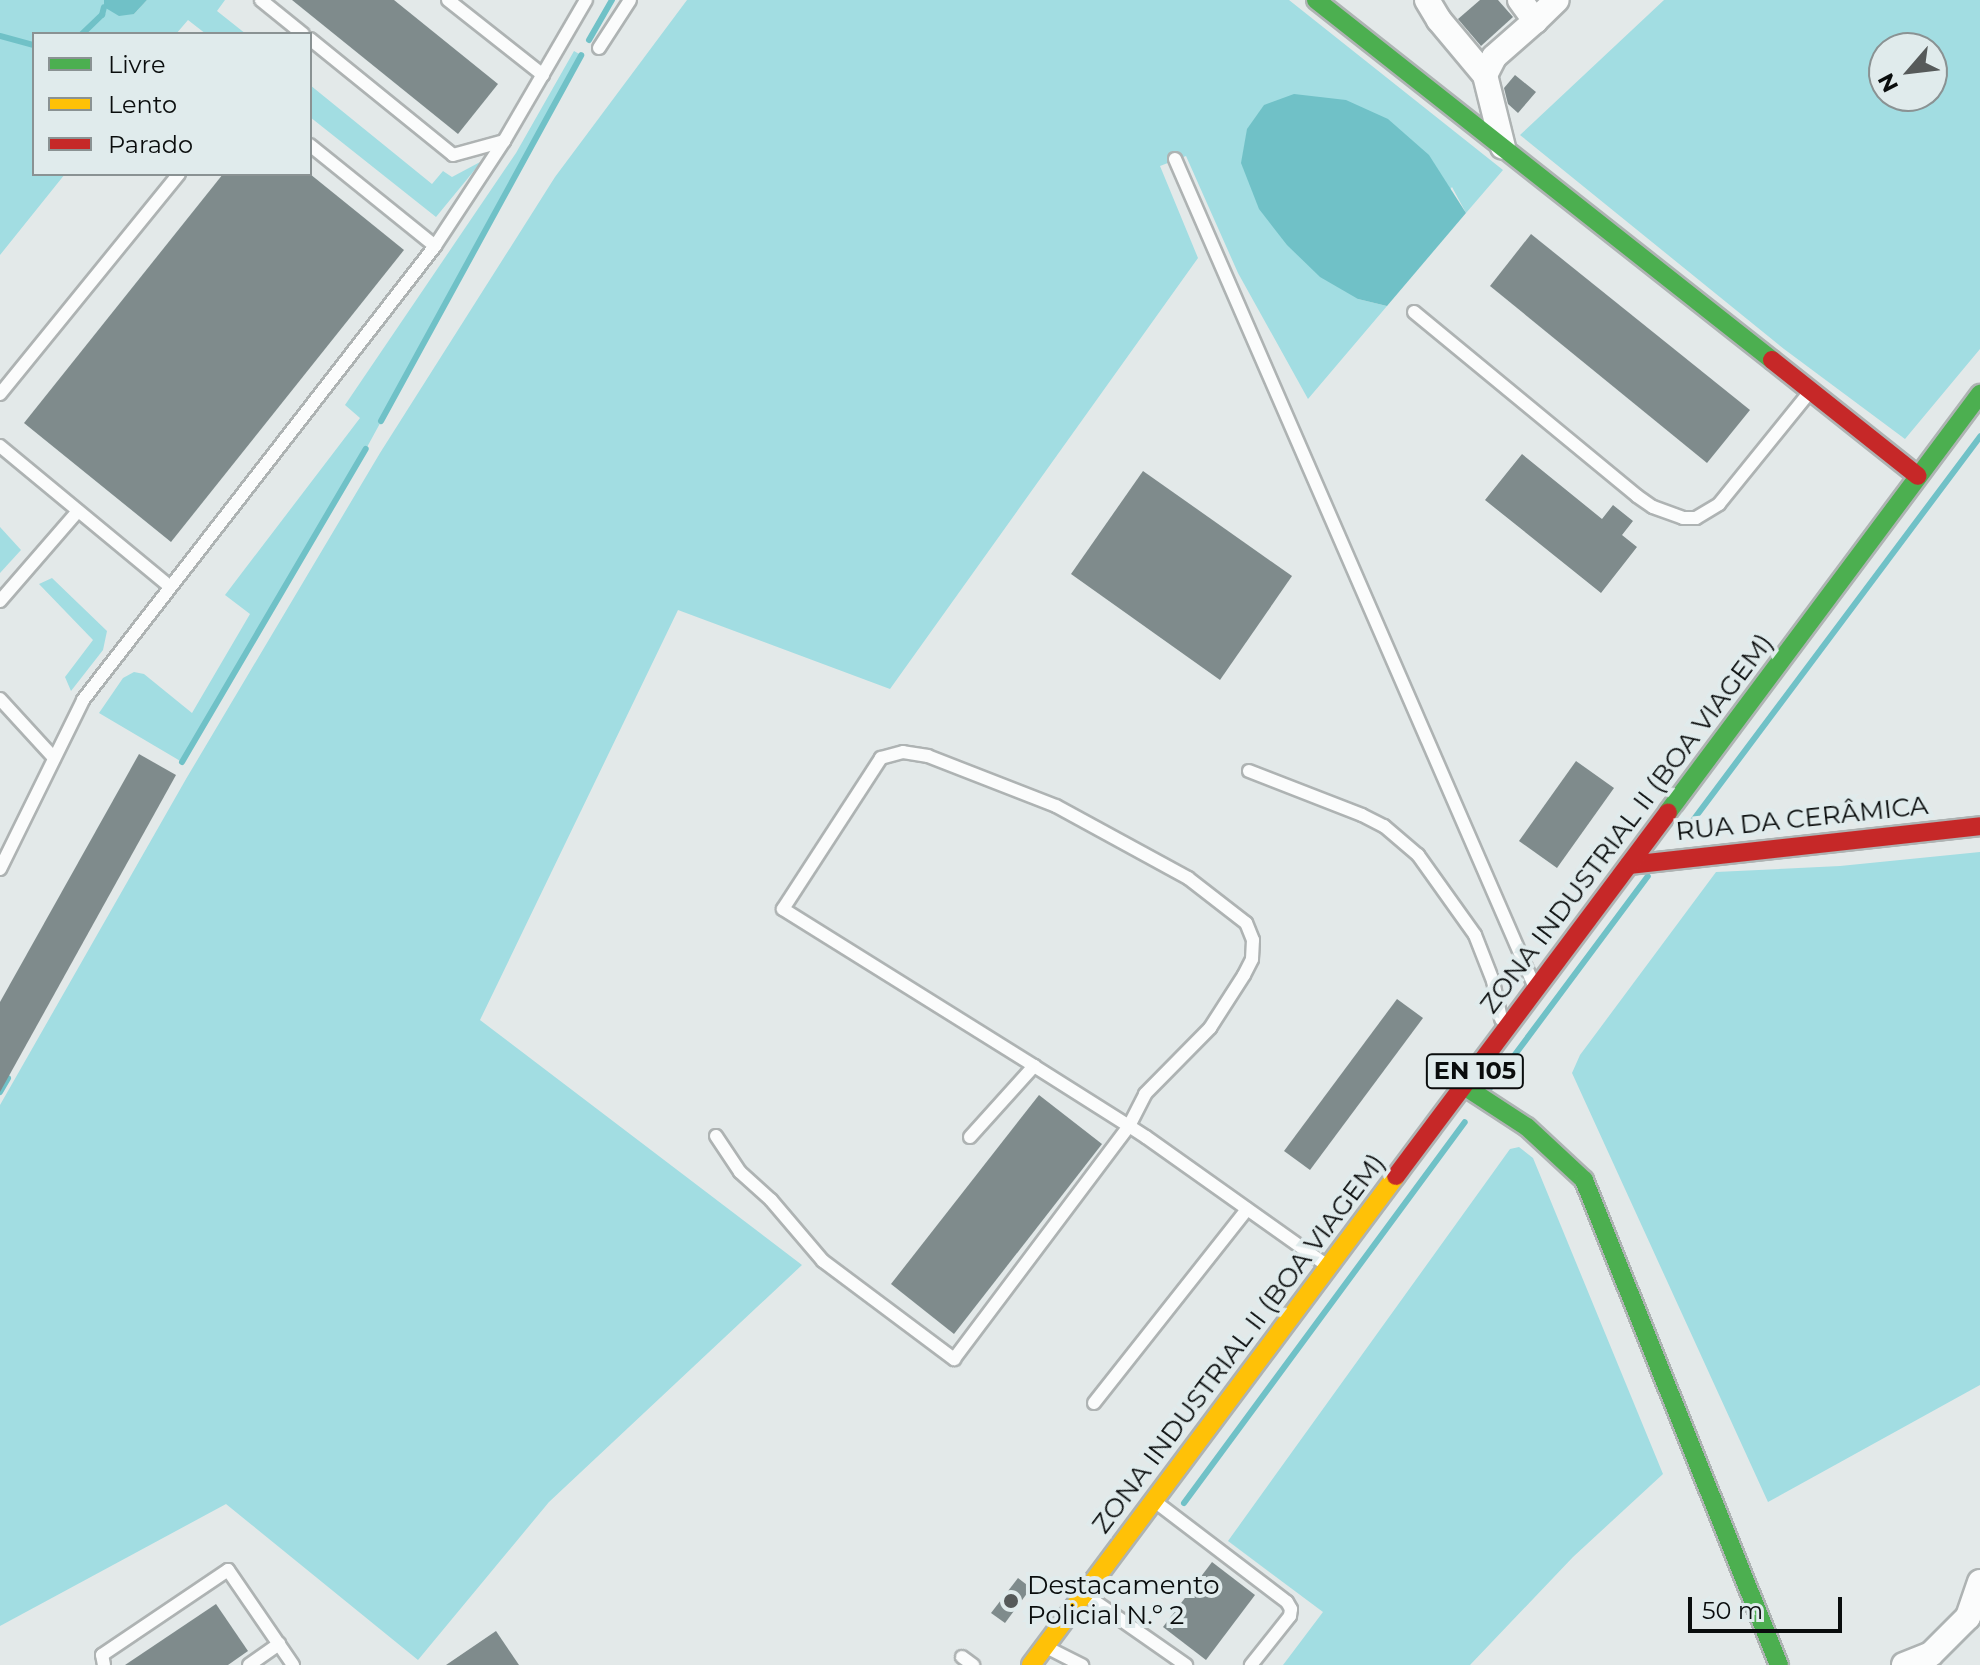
<!DOCTYPE html>
<meta charset="utf-8">
<style>
body{margin:0}
#map{position:relative;width:1980px;height:1665px;overflow:hidden;background:#e3e9e9;font-family:Montserrat,sans-serif}
div>[style]{position:absolute}
[style*='--x']{left:calc(var(--x)*1px);top:calc(var(--y)*1px);width:calc(var(--w)*1px);rotate:calc(var(--a)*1deg)}
.green>*{inset:0;background:#a2dde2}
.water>*{inset:0;background:#70c1c7}
.stream>*{height:6px;margin:-3px;padding:0 3px;transform-origin:3px;border-radius:3px;background:#70c1c7}
.building>*{inset:0;background:#7f8b8c}
.roads{filter:drop-shadow(2px 0 #aeb3b3) drop-shadow(-2px 0 #aeb3b3) drop-shadow(0 2px #aeb3b3) drop-shadow(0 -2px #aeb3b3)}
.lane>*{height:12px;margin:-6px;padding:0 6px;transform-origin:6px;border-radius:6px;background:#fbfcfc}
.street>*{height:24px;margin:-12px;padding:0 12px;transform-origin:12px;border-radius:12px;background:#fbfcfc}
.fast>*{height:18px;margin:-9px;padding:0 9px;transform-origin:9px;border-radius:9px;background:#4caf50}
.slow>*{height:18px;margin:-9px;padding:0 9px;transform-origin:9px;border-radius:9px;background:#ffc107}
.jam>*{height:18px;margin:-9px;padding:0 9px;transform-origin:9px;border-radius:9px;background:#c62828}
.dots>*{width:22px;height:22px;translate:-50% -50%;box-sizing:border-box;border:4px solid #e0ebec;border-radius:50%}
span{translate:-50% -50%;white-space:nowrap;text-align:center;line-height:1.15;-webkit-text-stroke:8px #e0ebec;paint-order:stroke}
.shield-label span{padding:2px 6px;background:#e0ebec;border:2px solid;border-radius:6px;-webkit-text-stroke-width:0}
.shield-label{font-size:24px;color:#0a0d0d;font-weight:700}
.street-label{font-size:26px;color:#0a0d0d}
.poi-label{font-size:26px;color:#0a0d0d}
.left{translate:0 -50%;text-align:left}
.legend{position:absolute;left:32px;top:32px;width:280px;height:144px;box-sizing:border-box;background:#e0ebec;border:2px solid #8a9293;margin:0;padding:10px 14px;list-style:none;font-size:24px;color:#0a0d0d}
.legend li{display:flex;align-items:center;gap:16px;height:40px}
.legend b{width:40px;border:2px solid #8a9293}
.north{position:absolute;left:1868px;top:32px;width:80px;height:80px;box-sizing:border-box;background:#e0ebec;border:2px solid #8a9293;border-radius:50%;rotate:242deg;font-size:22px;font-weight:700;line-height:32px;text-align:center;color:#0a0d0d}
.north::after{content:'';display:block;margin:auto;width:28px;height:36px;background:#565a5a;clip-path:polygon(50% 0,100% 100%,50% 72%,0 100%)}
.scale{position:absolute;left:1688px;top:1597px;width:154px;height:36px;box-sizing:border-box;border:4px solid #0a0d0d;border-top:0;padding-left:10px;font-size:24px;line-height:28px;white-space:nowrap;color:#0a0d0d;-webkit-text-stroke:6px #e0ebec;paint-order:stroke}
</style>
<div id="map">
<div class="green">
<div style="clip-path:polygon(0 0,104px 0,105px 7px,134px 14px,147px 0,225px 0,217px 11px,246px 34px,206px 34px,188px 20px,176px 34px,34px 34px,34px 174px,65px 174px,0 255px)"></div>
<div style="clip-path:polygon(687px 0,1289px 0,1503px 170px,1466px 213px,1452px 187px,1358px 299px,1387px 306px,1308px 399px,1238px 273px,1186px 156px,1160px 166px,1198px 258px,890px 689px,678px 610px,480px 1020px,802px 1265px,549px 1502px,418px 1660px,226px 1504px,0 1626px,0 1105px,186px 779px,380px 453px,555px 177px)"></div>
<div style="clip-path:polygon(evenodd,1664px 0,1980px 0,1980px 349px,1905px 439px,1784px 349px,1520px 135px,1664px 0,1884px 48px,1932px 48px,1932px 96px,1884px 96px,1884px 48px)"></div>
<div style="clip-path:polygon(574px 51px,581px 55px,366px 449px,182px 762px,99px 713px,123px 678px,134px 672px,144px 674px,192px 713px,250px 614px,225px 595px,360px 418px,345px 405px,516px 153px)"></div>
<div style="clip-path:polygon(310px 85px,432px 184px,443px 171px,452px 177px,482px 161px,436px 217px,310px 117px)"></div>
<div style="clip-path:polygon(0 527px,21px 550px,0 573px)"></div>
<div style="clip-path:polygon(52px 578px,107px 631px,103px 650px,71px 691px,65px 677px,93px 640px,39px 584px)"></div>
<div style="clip-path:polygon(1980px 852px,1980px 1385px,1768px 1502px,1572px 1073px,1580px 1055px,1716px 872px,1840px 866px)"></div>
<div style="clip-path:polygon(1519px 1147px,1533px 1158px,1663px 1474px,1573px 1557px,1470px 1665px,1283px 1665px,1323px 1612px,1228px 1541px,1510px 1149px)"></div>
</div>
<div class="water">
<div style="clip-path:polygon(104px 0,147px 0,134px 14px,119px 16px,104px 7px)"></div>
<div style="clip-path:polygon(1294px 94px,1346px 100px,1388px 119px,1429px 155px,1466px 213px,1387px 306px,1358px 299px,1320px 277px,1287px 245px,1259px 209px,1241px 163px,1247px 129px,1264px 105px)"></div>
</div>
<div class="stream">
<div style="--x:82;--y:34;--w:28;--a:-44"></div>
<div style="--x:102;--y:15;--w:8;--a:-76"></div>
<div style="--x:0;--y:36;--w:35;--a:15"></div>
<div style="--x:589;--y:40;--w:46;--a:-60.1"></div>
<div style="--x:381;--y:421;--w:417;--a:-61.3"></div>
<div style="--x:182;--y:762;--w:363;--a:-59.6"></div>
<div style="--x:1688;--y:827;--w:488;--a:-53.2"></div>
<div style="--x:1490;--y:1088;--w:264;--a:-53.3"></div>
<div style="--x:0;--y:1092;--w:16;--a:-60"></div>
<div style="--x:1184;--y:1503;--w:473;--a:-53.6"></div>
</div>
<div class="building">
<div style="clip-path:polygon(292px 0,394px 0,498px 84px,458px 134px)"></div>
<div style="clip-path:polygon(1480px 0,1498px 0,1513px 17px,1481px 46px,1458px 19px)"></div>
<div style="clip-path:polygon(1515px 75px,1536px 92px,1518px 113px,1508px 104px,1504px 88px)"></div>
<div style="clip-path:polygon(223px 174px,310px 174px,404px 250px,171px 542px,24px 423px)"></div>
<div style="clip-path:polygon(1531px 234px,1750px 410px,1707px 463px,1490px 286px)"></div>
<div style="clip-path:polygon(1522px 454px,1602px 519px,1613px 505px,1633px 521px,1622px 535px,1637px 547px,1601px 593px,1485px 500px)"></div>
<div style="clip-path:polygon(1143px 471px,1292px 576px,1220px 680px,1071px 574px)"></div>
<div style="clip-path:polygon(139px 754px,176px 775px,0 1092px,0 1002px)"></div>
<div style="clip-path:polygon(1576px 761px,1614px 788px,1557px 868px,1519px 841px)"></div>
<div style="clip-path:polygon(1397px 999px,1423px 1018px,1310px 1170px,1284px 1151px)"></div>
<div style="clip-path:polygon(1039px 1095px,1102px 1144px,954px 1334px,891px 1284px)"></div>
<div style="clip-path:polygon(1212px 1562px,1255px 1595px,1206px 1660px,1163px 1627px)"></div>
<div style="clip-path:polygon(1018px 1578px,1031px 1588px,1005px 1623px,991px 1613px)"></div>
<div style="clip-path:polygon(216px 1604px,248px 1651px,228px 1665px,125px 1665px)"></div>
<div style="clip-path:polygon(496px 1631px,519px 1665px,446px 1665px)"></div>
</div>
<div class="roads">
<div class="lane">
<div style="--x:261;--y:0;--w:54;--a:39"></div>
<div style="--x:448;--y:0;--w:121;--a:38.3"></div>
<div style="--x:310;--y:39;--w:184;--a:39"></div>
<div style="--x:453;--y:155;--w:53;--a:-15.4"></div>
<div style="--x:599;--y:48;--w:57;--a:-57.1"></div>
<div style="--x:1175;--y:159;--w:898;--a:66.52"></div>
<div style="--x:435;--y:246;--w:126;--a:-56.7"></div>
<div style="--x:504;--y:141;--w:163;--a:-59.8"></div>
<div style="--x:1414;--y:312;--w:289;--a:39.5"></div>
<div style="--x:1637;--y:496;--w:19;--a:35"></div>
<div style="--x:1653;--y:507;--w:32;--a:20"></div>
<div style="--x:1683;--y:518;--w:13;--a:0"></div>
<div style="--x:1696;--y:518;--w:27;--a:-31"></div>
<div style="--x:1719;--y:504;--w:143;--a:-51"></div>
<div style="--x:0;--y:394;--w:284;--a:-50.9"></div>
<div style="--x:0;--y:446;--w:219;--a:39.6"></div>
<div style="--x:0;--y:601;--w:119;--a:-49.1"></div>
<div style="--x:0;--y:699;--w:80;--a:47.5"></div>
<div style="--x:1249;--y:771;--w:121;--a:21.3"></div>
<div style="--x:1362;--y:815;--w:25;--a:27"></div>
<div style="--x:1384;--y:826;--w:45;--a:40.5"></div>
<div style="--x:1418;--y:855;--w:98;--a:54.5"></div>
<div style="--x:1475;--y:935;--w:49;--a:68.6"></div>
<div style="--x:1493;--y:981;--w:39;--a:78"></div>
<div style="--x:0;--y:869;--w:188;--a:-63.8"></div>
<div style="--x:83;--y:700;--w:574;--a:-52.21"></div>
<div style="--x:435;--y:246;--w:161;--a:-141.1"></div>
<div style="--x:716;--y:1136;--w:43;--a:56.3"></div>
<div style="--x:740;--y:1172;--w:42;--a:42.1"></div>
<div style="--x:771;--y:1200;--w:80;--a:49.6"></div>
<div style="--x:823;--y:1261;--w:164;--a:36.8"></div>
<div style="--x:954;--y:1359;--w:291;--a:-53.1"></div>
<div style="--x:1129;--y:1126;--w:36;--a:-63"></div>
<div style="--x:1145;--y:1094;--w:93;--a:-45.4"></div>
<div style="--x:1210;--y:1028;--w:63;--a:-57.3"></div>
<div style="--x:1244;--y:975;--w:18;--a:-63"></div>
<div style="--x:1252;--y:959;--w:19;--a:-87"></div>
<div style="--x:1253;--y:940;--w:18;--a:-112"></div>
<div style="--x:1246;--y:923;--w:73;--a:-142.2"></div>
<div style="--x:1188;--y:878;--w:150;--a:-151.4"></div>
<div style="--x:1056;--y:806;--w:137;--a:-158.7"></div>
<div style="--x:928;--y:756;--w:25;--a:-171"></div>
<div style="--x:903;--y:752;--w:23;--a:165"></div>
<div style="--x:881;--y:758;--w:180;--a:123"></div>
<div style="--x:783;--y:909;--w:296;--a:32"></div>
<div style="--x:1034;--y:1066;--w:112;--a:32.3"></div>
<div style="--x:1129;--y:1126;--w:20;--a:33"></div>
<div style="--x:1146;--y:1137;--w:217;--a:35.4"></div>
<div style="--x:970;--y:1137;--w:96;--a:-48"></div>
<div style="--x:1094;--y:1403;--w:247;--a:-51.7"></div>
<div style="--x:1157;--y:1503;--w:163;--a:37.3"></div>
<div style="--x:1287;--y:1602;--w:8;--a:60"></div>
<div style="--x:1291;--y:1609;--w:7;--a:98"></div>
<div style="--x:1290;--y:1616;--w:63;--a:128.5"></div>
<div style="--x:1087;--y:1596;--w:121;--a:34.9"></div>
<div style="--x:1052;--y:1650;--w:34;--a:27"></div>
<div style="--x:962;--y:1657;--w:14;--a:36"></div>
<div style="--x:104;--y:1665;--w:10;--a:-101"></div>
<div style="--x:102;--y:1655;--w:152;--a:-34"></div>
<div style="--x:228;--y:1570;--w:115;--a:55.6"></div>
<div style="--x:249;--y:1665;--w:37;--a:-35"></div>
</div>
<div class="street">
<div style="--x:1427;--y:0;--w:23;--a:59"></div>
<div style="--x:1439;--y:20;--w:72;--a:50.1"></div>
<div style="--x:1485;--y:75;--w:74;--a:76"></div>
<div style="--x:1520;--y:0;--w:26;--a:54"></div>
<div style="--x:1535;--y:21;--w:30;--a:-44"></div>
<div style="--x:1485;--y:75;--w:20;--a:-63"></div>
<div style="--x:1494;--y:57;--w:55;--a:-41.3"></div>
<div style="--x:1904;--y:1665;--w:29;--a:-22"></div>
<div style="--x:1931;--y:1654;--w:52;--a:-45"></div>
<div style="--x:1968;--y:1617;--w:37;--a:-71"></div>
</div>
<div class="fast">
<div style="--x:1316;--y:0;--w:581;--a:38.29"></div>
<div style="--x:1668;--y:812;--w:522;--a:-53.26"></div>
<div style="--x:1464;--y:1086;--w:75;--a:33.1"></div>
<div style="--x:1527;--y:1127;--w:78;--a:42.9"></div>
<div style="--x:1584;--y:1180;--w:523;--a:68.1"></div>
</div>
<div class="slow">
<div style="--x:1031;--y:1665;--w:610;--a:-53.26"></div>
</div>
<div class="jam">
<div style="--x:1772;--y:360;--w:186;--a:38.5"></div>
<div style="--x:1629;--y:865;--w:353;--a:-6.3"></div>
<div style="--x:1396;--y:1176;--w:454;--a:-53.2"></div>
</div>
</div>
<div class="dots">
<div style="left:1011px;top:1601px;background:#565a5a"></div>
</div>
<div class="shield-label">
<span style="left:1475px;top:1071px">EN 105</span>
</div>
<div class="street-label">
<span style="left:1802px;top:819px;rotate:-6deg">RUA DA CERÂMICA</span>
<span style="left:1627px;top:824px;rotate:-53deg">ZONA INDUSTRIAL II (BOA VIAGEM)</span>
<span style="left:1239px;top:1344px;rotate:-53deg">ZONA INDUSTRIAL II (BOA VIAGEM)</span>
</div>
<div class="poi-label">
<span class="left" style="left:1027px;top:1601px">Destacamento<br>Policial N.º 2</span>
</div>
<ul class="legend">
<li><b style="height:10px;background:#4caf50"></b>Livre</li>
<li><b style="height:10px;background:#ffc107"></b>Lento</li>
<li><b style="height:10px;background:#c62828"></b>Parado</li>
</ul>
<div class="north">N</div>
<div class="scale">50 m</div>
</div>
